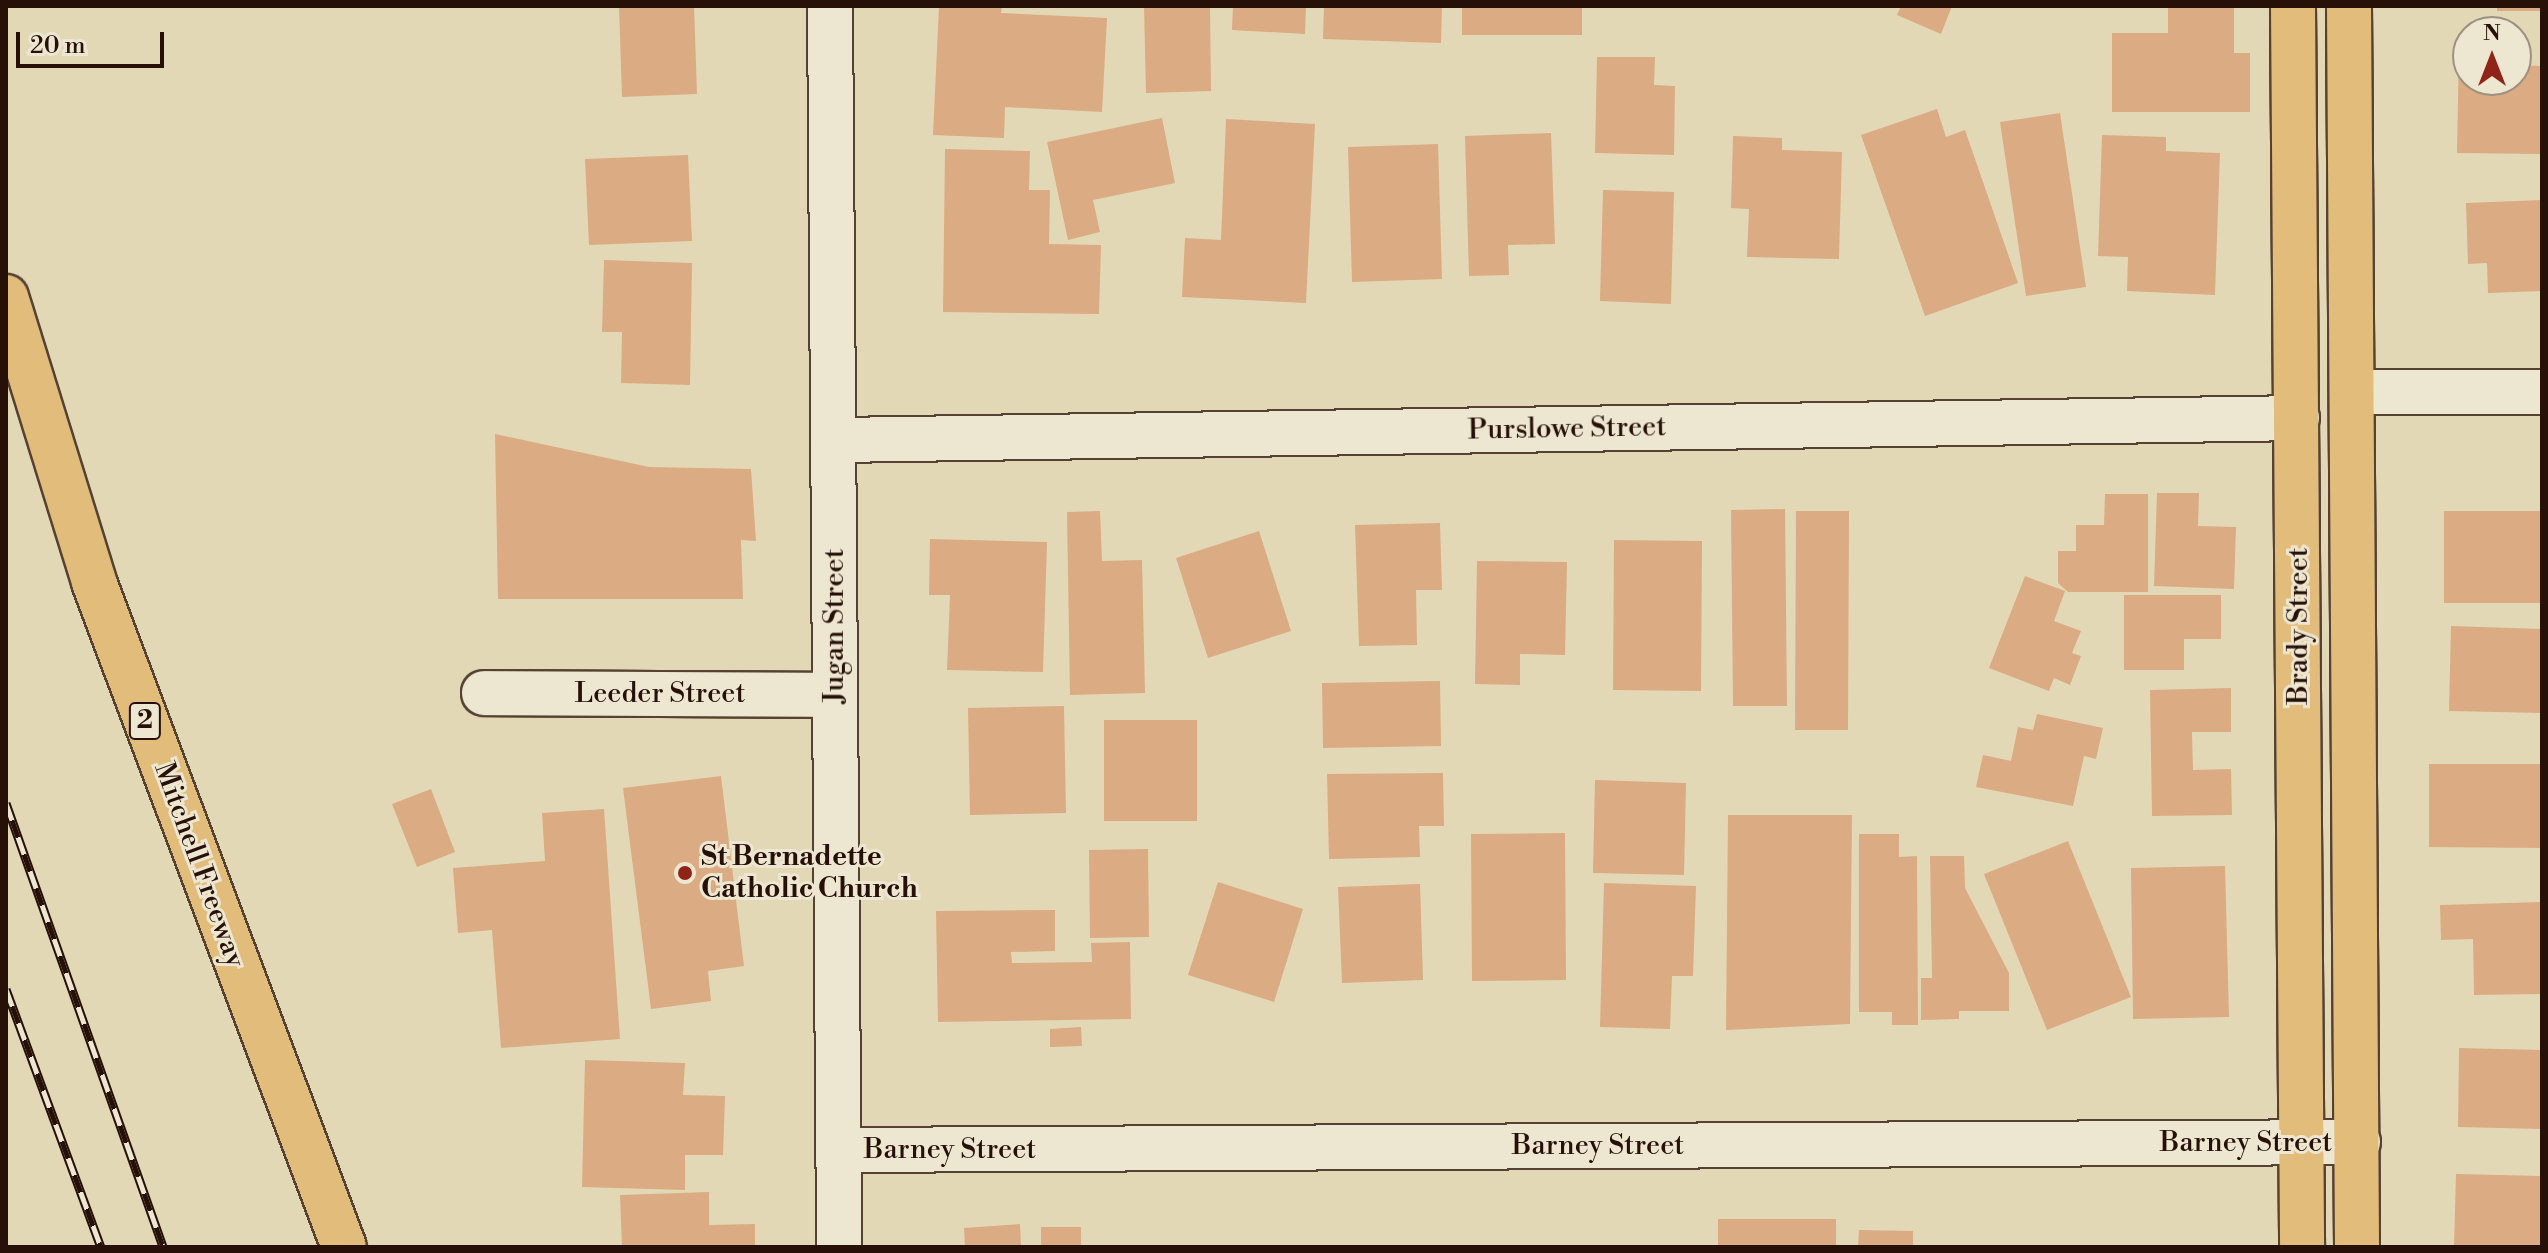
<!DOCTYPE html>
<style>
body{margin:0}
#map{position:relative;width:2548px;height:1253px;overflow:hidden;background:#e3d8b6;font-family:"Libre Bodoni",serif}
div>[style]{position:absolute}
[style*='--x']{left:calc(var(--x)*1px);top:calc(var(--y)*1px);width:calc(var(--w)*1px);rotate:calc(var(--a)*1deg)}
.building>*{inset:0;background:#dbab83}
.roads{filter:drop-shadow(2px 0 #554233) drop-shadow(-2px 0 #554233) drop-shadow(0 2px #554233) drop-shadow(0 -2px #554233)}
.minor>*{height:44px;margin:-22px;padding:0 22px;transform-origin:22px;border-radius:22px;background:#ede6d0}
.major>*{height:44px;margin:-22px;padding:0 22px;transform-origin:22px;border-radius:22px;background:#e2bc7b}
.highway>*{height:44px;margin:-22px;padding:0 22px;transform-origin:22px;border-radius:22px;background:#e2bc7b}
.rail>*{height:9px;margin-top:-4.5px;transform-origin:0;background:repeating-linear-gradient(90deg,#ede6d0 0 18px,#261007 0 36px);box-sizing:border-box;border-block:2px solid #261007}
.dots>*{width:22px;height:22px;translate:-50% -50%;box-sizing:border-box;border:4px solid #ede6d0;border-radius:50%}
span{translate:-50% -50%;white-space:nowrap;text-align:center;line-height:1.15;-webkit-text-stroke:6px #ede6d0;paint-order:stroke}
.shield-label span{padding:2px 6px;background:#ede6d0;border:2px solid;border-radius:6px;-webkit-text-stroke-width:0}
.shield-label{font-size:26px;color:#261007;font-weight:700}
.street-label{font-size:28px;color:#261007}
.poi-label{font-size:28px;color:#261007;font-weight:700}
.left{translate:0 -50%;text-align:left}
.frame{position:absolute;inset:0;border:8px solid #261007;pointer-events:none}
.north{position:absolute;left:2452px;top:16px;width:80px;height:80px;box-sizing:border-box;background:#ede6d0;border:2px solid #9d9080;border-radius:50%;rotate:0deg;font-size:22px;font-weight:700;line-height:32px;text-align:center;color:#261007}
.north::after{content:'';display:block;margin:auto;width:28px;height:36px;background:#8f2418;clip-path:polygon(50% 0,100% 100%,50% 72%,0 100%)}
.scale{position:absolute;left:16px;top:32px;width:148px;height:36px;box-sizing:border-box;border:4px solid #261007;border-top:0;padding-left:10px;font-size:24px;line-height:28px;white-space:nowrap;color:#261007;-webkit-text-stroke:6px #ede6d0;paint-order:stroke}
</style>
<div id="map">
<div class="building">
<div style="clip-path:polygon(619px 6px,694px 6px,697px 94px,622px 97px)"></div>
<div style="clip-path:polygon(939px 6px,1002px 6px,1001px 13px,1107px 18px,1102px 112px,1005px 107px,1004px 138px,933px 135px)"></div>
<div style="clip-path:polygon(1144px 6px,1210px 6px,1211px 91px,1146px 93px)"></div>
<div style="clip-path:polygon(1233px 6px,1306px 6px,1305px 34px,1232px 30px)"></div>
<div style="clip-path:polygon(1324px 6px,1442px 6px,1441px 43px,1323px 39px)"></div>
<div style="clip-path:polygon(1462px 6px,1582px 6px,1582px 35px,1462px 35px)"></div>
<div style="clip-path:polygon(1901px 6px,1952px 6px,1941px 34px,1897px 15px)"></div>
<div style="clip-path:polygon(2168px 6px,2234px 6px,2234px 53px,2250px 53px,2250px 112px,2112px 112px,2112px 33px,2168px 33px)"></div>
<div style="clip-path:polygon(2497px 6px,2542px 6px,2542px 11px,2497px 11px)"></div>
<div style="clip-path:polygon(2459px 48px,2468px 48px,2468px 80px,2516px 80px,2516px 65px,2542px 66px,2542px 154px,2457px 153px)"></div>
<div style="clip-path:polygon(1597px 57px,1655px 57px,1654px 85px,1675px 86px,1674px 155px,1595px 153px)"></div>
<div style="clip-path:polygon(1937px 109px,1946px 137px,1965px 130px,2018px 283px,1925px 316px,1861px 135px)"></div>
<div style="clip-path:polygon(2060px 113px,2086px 287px,2026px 296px,2000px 122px)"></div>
<div style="clip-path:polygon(1162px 118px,1175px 183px,1093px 200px,1100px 232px,1068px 240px,1047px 142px)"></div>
<div style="clip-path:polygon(1226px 119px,1315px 124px,1306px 303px,1182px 297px,1185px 238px,1221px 240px)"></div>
<div style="clip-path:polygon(1551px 133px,1555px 244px,1508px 245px,1509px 275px,1469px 276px,1465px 136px)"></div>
<div style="clip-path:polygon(2102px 135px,2166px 137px,2166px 151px,2220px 153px,2215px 295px,2127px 291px,2128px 257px,2098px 256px)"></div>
<div style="clip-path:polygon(1733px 136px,1782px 138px,1782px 150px,1842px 152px,1839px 259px,1747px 257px,1749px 209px,1731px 208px)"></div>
<div style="clip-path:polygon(1438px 144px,1442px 279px,1352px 282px,1348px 147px)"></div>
<div style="clip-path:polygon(945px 149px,1030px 151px,1029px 190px,1050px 190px,1049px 244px,1101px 245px,1099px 314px,943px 312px)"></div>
<div style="clip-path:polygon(688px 155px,692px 241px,589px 245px,585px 159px)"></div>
<div style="clip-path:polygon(1603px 190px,1674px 192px,1671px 304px,1600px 301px)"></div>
<div style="clip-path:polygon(2542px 200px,2542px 291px,2488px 293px,2487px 263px,2468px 264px,2466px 203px)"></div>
<div style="clip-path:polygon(604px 260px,692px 263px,690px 385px,621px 383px,622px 332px,602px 332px)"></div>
<div style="clip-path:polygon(495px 434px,649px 467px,751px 469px,756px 541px,741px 540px,743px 599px,498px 599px)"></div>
<div style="clip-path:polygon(2157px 493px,2199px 493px,2198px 526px,2236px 527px,2234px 589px,2154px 586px)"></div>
<div style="clip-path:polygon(2105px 494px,2148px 494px,2148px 592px,2068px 592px,2058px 583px,2058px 551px,2076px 551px,2076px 525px,2104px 525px)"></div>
<div style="clip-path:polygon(1785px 509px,1787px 706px,1733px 706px,1731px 510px)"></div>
<div style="clip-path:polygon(1100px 511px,1102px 561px,1142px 560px,1145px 693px,1070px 695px,1067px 512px)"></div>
<div style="clip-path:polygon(1796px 511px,1849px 511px,1848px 730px,1795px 730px)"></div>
<div style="clip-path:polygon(2444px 511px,2542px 511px,2542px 603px,2444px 603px)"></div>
<div style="clip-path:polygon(1440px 523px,1442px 590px,1416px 590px,1417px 645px,1359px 646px,1355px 525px)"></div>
<div style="clip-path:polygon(1259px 531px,1291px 631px,1208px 658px,1176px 558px)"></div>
<div style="clip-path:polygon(930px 539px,1047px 542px,1043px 672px,947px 670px,950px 595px,929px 595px)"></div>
<div style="clip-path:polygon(1614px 540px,1702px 541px,1701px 691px,1613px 690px)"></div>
<div style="clip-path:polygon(1477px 561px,1567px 562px,1565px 655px,1520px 654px,1520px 685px,1475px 684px)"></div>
<div style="clip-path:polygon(2025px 576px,2065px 591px,2054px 621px,2081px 631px,2072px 653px,2081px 656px,2070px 685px,2054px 678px,2049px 691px,1989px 668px)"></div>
<div style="clip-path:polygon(2124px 595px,2221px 595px,2221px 639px,2184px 639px,2184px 670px,2124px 670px)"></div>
<div style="clip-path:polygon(2451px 626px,2542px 629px,2542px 713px,2449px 711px)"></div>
<div style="clip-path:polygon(1440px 681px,1441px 746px,1323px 748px,1322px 683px)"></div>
<div style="clip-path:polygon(2231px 688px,2231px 732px,2192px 732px,2193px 770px,2231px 769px,2232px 815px,2152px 816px,2150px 690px)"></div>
<div style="clip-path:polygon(1064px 706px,1066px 813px,970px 815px,968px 708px)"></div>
<div style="clip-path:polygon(2037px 714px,2103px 728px,2096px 759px,2084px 756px,2073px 806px,1976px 787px,1983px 755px,2011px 761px,2018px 727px,2033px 730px)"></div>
<div style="clip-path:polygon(1104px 720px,1197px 720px,1197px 821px,1104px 821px)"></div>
<div style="clip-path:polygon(2429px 764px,2542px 764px,2542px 848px,2429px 847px)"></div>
<div style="clip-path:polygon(1443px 773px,1444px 826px,1419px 826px,1420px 857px,1329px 859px,1327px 774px)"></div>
<div style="clip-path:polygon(721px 776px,744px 966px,708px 971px,711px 1001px,651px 1009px,623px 788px)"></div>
<div style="clip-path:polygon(1595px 780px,1686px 783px,1684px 875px,1593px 873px)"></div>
<div style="clip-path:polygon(431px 789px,455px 852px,417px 867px,392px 804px)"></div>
<div style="clip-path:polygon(604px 809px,620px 1039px,501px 1048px,492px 930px,458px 933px,453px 868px,545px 861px,542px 813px)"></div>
<div style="clip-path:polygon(1728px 815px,1852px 815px,1850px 1024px,1726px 1030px)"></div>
<div style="clip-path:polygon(1565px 833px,1566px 980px,1472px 981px,1471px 834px)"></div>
<div style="clip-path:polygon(1859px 834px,1899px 834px,1899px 857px,1917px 856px,1918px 1025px,1892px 1025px,1892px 1012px,1859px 1012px)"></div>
<div style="clip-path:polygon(2068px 841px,2131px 997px,2047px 1030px,1984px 874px)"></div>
<div style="clip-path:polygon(1148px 849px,1149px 937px,1090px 938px,1089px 850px)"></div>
<div style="clip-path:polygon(1930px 856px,1964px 856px,1965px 888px,2009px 973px,2009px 1011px,1959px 1011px,1959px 1019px,1921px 1020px,1921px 978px,1932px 978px)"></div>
<div style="clip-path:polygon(2225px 866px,2229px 1017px,2133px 1019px,2131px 868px)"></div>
<div style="clip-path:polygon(1218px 882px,1303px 909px,1274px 1002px,1188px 975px)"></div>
<div style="clip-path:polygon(1604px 883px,1696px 886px,1693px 976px,1672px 976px,1670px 1029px,1600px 1027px)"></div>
<div style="clip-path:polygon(1420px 884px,1423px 980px,1342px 983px,1338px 887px)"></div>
<div style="clip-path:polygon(2542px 902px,2542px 994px,2474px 995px,2473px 939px,2441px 940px,2440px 905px)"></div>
<div style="clip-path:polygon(1055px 910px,1055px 951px,1011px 952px,1012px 963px,1092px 962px,1091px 943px,1130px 942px,1131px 1019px,938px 1022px,936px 911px)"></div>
<div style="clip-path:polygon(1081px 1027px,1082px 1046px,1050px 1047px,1050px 1029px)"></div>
<div style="clip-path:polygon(2459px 1048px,2542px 1050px,2542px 1129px,2458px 1127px)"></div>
<div style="clip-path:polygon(585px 1060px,685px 1063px,683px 1095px,725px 1096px,723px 1155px,685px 1155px,685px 1190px,582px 1187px)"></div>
<div style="clip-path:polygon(2456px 1174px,2542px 1176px,2542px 1247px,2454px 1247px)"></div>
<div style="clip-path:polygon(709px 1192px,709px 1225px,755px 1224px,755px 1247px,622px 1247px,620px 1195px)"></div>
<div style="clip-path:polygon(1718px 1219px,1836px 1219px,1836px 1247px,1718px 1247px)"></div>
<div style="clip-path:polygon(1020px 1224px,1021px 1247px,965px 1247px,964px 1228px)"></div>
<div style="clip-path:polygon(1041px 1227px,1081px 1227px,1081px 1247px,1041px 1247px)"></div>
<div style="clip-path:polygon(1859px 1230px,1913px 1231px,1913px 1247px,1858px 1247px)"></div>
</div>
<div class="roads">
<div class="minor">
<div style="--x:830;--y:6;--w:1241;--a:89.58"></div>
<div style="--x:2353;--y:392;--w:189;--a:0"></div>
<div style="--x:837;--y:440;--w:1460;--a:-0.86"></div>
<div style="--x:484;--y:693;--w:351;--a:0.3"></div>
<div style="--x:839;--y:1150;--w:1519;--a:-0.3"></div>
</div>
<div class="major">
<div style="--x:2293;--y:6;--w:1241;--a:89.58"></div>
<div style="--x:2349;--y:6;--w:1241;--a:89.63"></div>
</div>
<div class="highway">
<div style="--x:6;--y:297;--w:298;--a:72.8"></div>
<div style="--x:94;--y:582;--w:710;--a:69.4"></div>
</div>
</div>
<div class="rail">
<div style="--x:6;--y:803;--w:471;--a:70.5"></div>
<div style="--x:6;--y:989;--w:275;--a:69.8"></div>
</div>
<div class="dots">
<div style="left:685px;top:873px;background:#8f2418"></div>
</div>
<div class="shield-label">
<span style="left:145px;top:721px">2</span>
</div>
<div class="street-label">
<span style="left:1567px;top:429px;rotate:-1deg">Purslowe Street</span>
<span style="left:835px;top:626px;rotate:-90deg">Jugan Street</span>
<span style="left:2299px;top:626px;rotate:-90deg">Brady Street</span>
<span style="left:660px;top:694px">Leeder Street</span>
<span style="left:199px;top:865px;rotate:70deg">Mitchell Freeway</span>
<span style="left:2246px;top:1143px">Barney Street</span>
<span style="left:1598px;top:1146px">Barney Street</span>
<span style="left:950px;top:1150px">Barney Street</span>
</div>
<div class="poi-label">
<span class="left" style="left:701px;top:873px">St Bernadette<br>Catholic Church</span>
</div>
<div class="frame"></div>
<div class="north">N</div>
<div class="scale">20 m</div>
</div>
